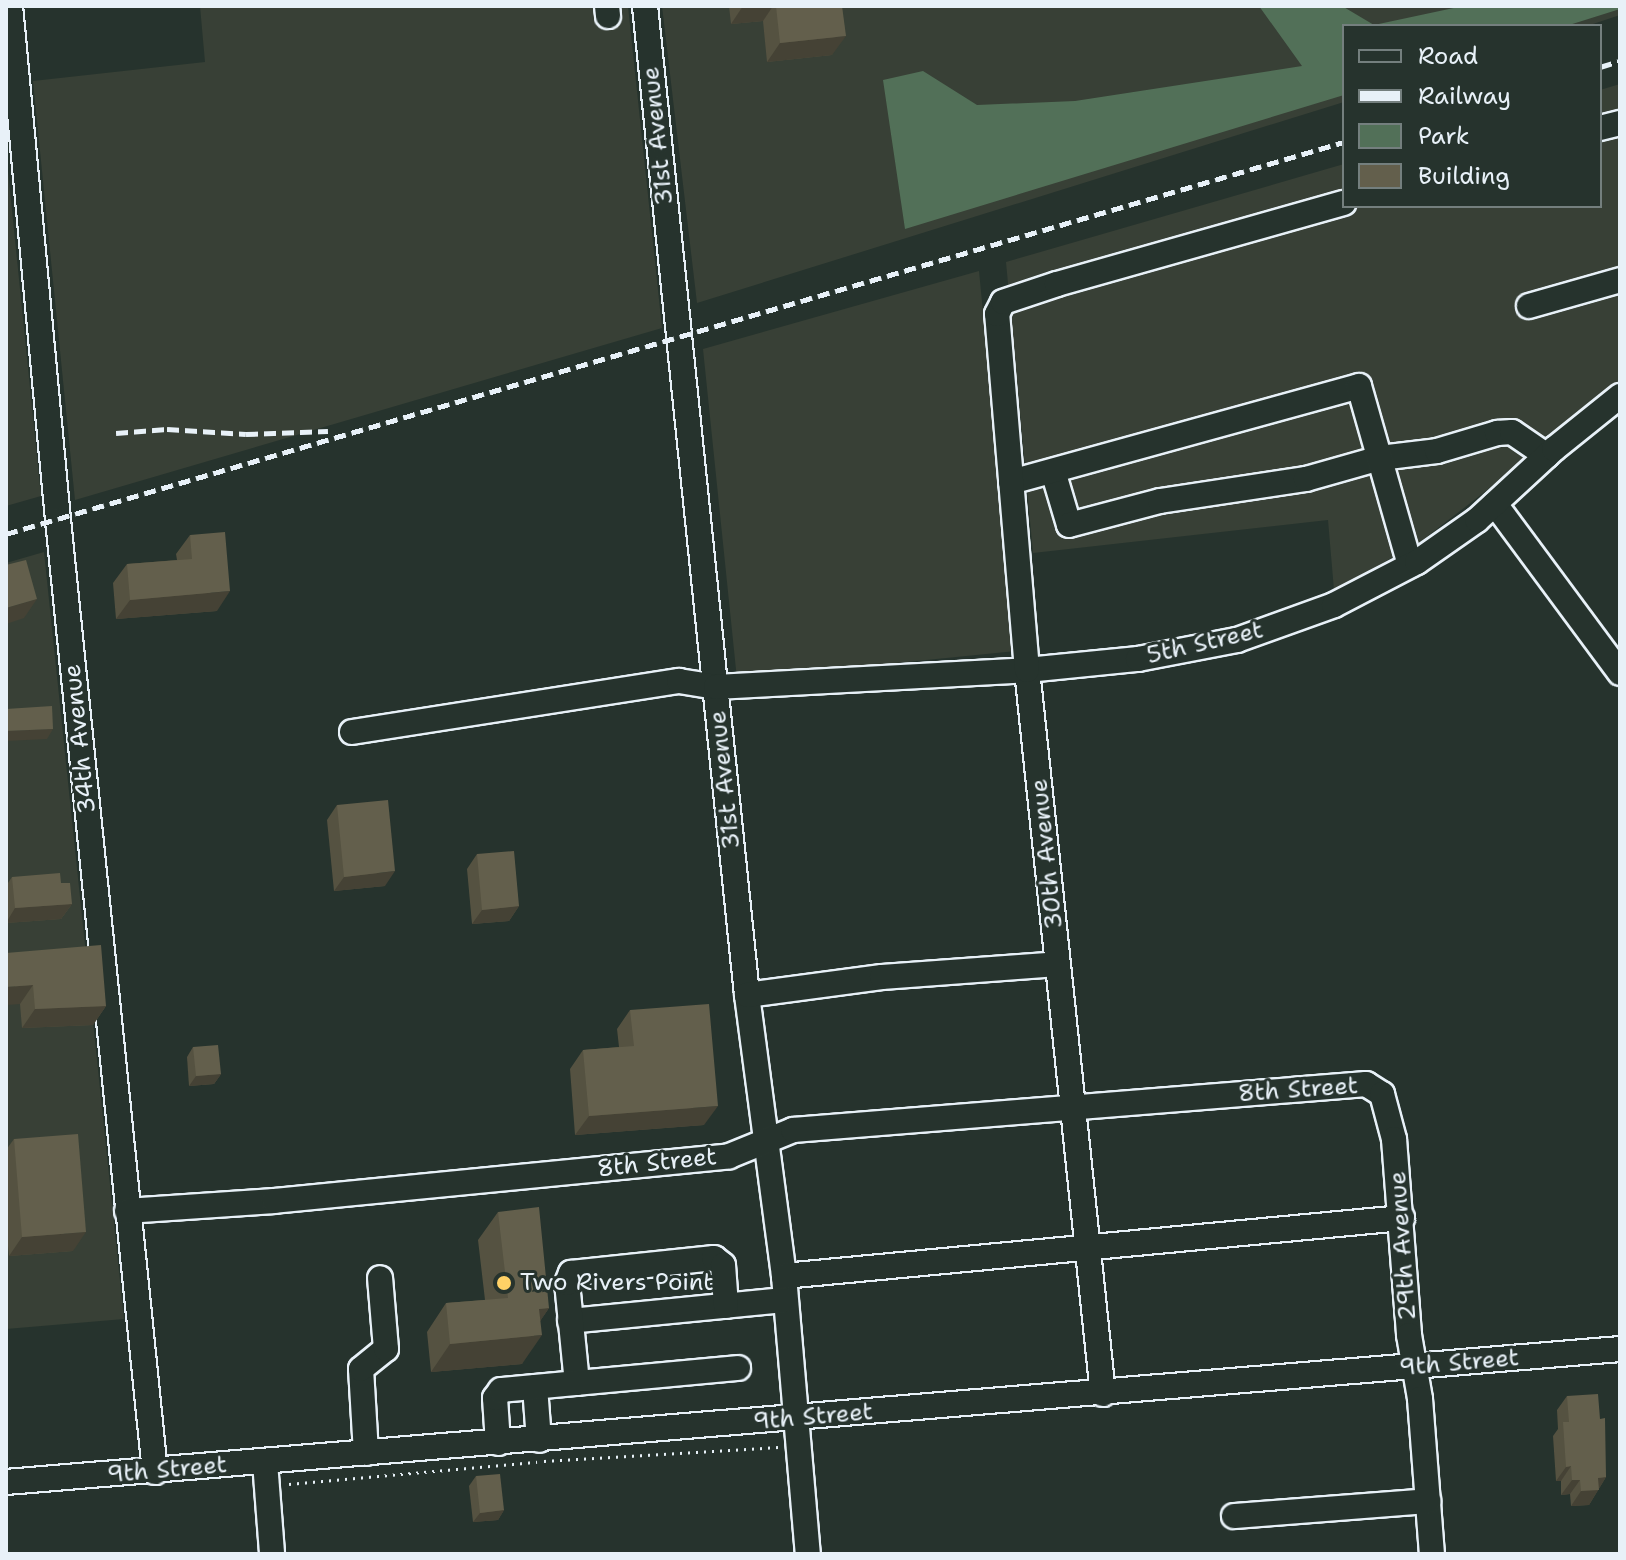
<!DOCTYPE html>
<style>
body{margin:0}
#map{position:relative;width:1626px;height:1560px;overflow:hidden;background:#26332d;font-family:"Shantell Sans",sans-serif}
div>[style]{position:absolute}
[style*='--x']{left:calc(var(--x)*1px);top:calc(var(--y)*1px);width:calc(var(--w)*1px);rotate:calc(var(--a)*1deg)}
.built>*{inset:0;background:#384036}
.green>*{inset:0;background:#527058}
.path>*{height:3px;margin-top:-1.5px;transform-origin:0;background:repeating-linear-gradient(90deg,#e8f1f8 0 2px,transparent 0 8px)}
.roads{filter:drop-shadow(2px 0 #e8f1f8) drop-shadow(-2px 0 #e8f1f8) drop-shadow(0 2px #e8f1f8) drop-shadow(0 -2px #e8f1f8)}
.minor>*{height:24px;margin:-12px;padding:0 12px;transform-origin:12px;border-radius:12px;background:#26332d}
.rail>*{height:5px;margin-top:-2.5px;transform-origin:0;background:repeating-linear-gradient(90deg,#e8f1f8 0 12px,transparent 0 18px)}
.wall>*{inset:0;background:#555241}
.shaded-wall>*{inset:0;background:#454235}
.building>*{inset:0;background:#635f4c}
.dots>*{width:22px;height:22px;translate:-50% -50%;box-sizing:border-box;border:4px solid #26332d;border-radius:50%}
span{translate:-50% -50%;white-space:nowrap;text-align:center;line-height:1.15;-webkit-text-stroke:6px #26332d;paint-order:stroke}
.street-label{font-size:24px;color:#e8f1f8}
.poi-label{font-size:24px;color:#e8f1f8}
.left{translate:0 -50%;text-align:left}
.frame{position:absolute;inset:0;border:8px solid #e8f1f8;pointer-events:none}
.legend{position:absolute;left:1342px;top:24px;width:260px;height:184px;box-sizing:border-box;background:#26332d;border:2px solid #747f7e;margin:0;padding:10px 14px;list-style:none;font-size:24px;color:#e8f1f8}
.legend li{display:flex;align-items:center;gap:16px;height:40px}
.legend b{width:40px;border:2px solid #747f7e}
</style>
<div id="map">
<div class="built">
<div style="clip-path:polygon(200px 6px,628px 6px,662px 328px,75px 500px,33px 81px,205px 62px)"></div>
<div style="clip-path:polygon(662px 6px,1620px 6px,1620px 15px,1587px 26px,1344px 26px,1344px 102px,697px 303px)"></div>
<div style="clip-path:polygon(1620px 84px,1620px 387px,1420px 542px,1334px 590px,1328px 520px,1033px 553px,1006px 262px,1344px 164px,1344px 206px,1600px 206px,1600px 90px)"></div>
<div style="clip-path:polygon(6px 151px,41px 496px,6px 506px)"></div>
<div style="clip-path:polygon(979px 271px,1016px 651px,737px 679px,703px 349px)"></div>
<div style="clip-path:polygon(44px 552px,124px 1319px,6px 1329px,6px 563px)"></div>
</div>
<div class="green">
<div style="clip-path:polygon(1259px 6px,1342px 6px,1374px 25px,1463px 6px,1620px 6px,1620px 9px,1566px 26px,1344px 26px,1344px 95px,905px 229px,883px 80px,923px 71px,977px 105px,1075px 101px,1302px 66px)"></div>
</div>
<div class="path">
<div style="--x:544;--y:1461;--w:235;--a:-3.4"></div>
<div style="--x:289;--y:1484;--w:249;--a:-5.1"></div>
</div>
<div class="roads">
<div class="minor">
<div style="--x:10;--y:6;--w:516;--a:84.66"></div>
<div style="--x:58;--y:520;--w:957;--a:84.18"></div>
<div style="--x:607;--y:6;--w:10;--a:84"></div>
<div style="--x:645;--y:6;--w:994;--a:84.11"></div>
<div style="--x:747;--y:995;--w:283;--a:82.5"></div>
<div style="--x:784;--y:1276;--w:279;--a:85.1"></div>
<div style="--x:1600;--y:128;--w:21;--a:-14"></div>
<div style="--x:1529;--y:306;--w:95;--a:-15.9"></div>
<div style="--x:1053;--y:471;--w:56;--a:73.5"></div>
<div style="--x:1069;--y:525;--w:94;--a:-14.8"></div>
<div style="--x:1160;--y:501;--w:148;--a:-8.6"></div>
<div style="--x:1306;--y:479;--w:77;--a:-15.8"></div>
<div style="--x:1380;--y:458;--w:57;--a:-7"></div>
<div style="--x:1437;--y:451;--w:63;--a:-16.7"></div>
<div style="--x:1497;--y:433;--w:15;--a:-4"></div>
<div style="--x:1512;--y:432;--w:42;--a:34.4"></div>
<div style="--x:1011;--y:482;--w:361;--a:-15.4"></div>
<div style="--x:1359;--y:386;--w:186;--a:74.1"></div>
<div style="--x:1495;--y:504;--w:210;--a:53.5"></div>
<div style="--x:352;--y:732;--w:331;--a:-8.9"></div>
<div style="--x:679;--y:681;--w:37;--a:9"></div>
<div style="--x:716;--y:687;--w:311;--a:-3.1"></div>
<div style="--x:1027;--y:670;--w:112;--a:-5.7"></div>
<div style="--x:1138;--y:659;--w:101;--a:-10.9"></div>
<div style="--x:1237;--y:640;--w:103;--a:-19.8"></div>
<div style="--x:1334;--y:605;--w:93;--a:-27.4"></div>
<div style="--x:1417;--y:562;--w:73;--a:-35"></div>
<div style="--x:1477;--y:520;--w:105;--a:-42.7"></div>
<div style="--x:1554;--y:449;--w:85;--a:-38.8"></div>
<div style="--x:747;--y:995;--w:136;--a:-7.6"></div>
<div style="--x:882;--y:977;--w:176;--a:-4.2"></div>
<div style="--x:127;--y:1211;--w:147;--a:-3.9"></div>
<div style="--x:274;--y:1201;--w:457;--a:-5.6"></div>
<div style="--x:729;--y:1156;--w:69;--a:-22.1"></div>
<div style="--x:793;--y:1130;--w:575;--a:-4.59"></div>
<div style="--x:1366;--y:1084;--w:19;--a:32"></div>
<div style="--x:1382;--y:1094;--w:47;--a:75.1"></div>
<div style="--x:1394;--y:1139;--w:197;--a:85.6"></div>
<div style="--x:1409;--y:1335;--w:65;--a:80.2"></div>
<div style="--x:1420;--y:1399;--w:155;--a:85.6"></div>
<div style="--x:784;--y:1276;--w:621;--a:-5.36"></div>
<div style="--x:570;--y:1321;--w:216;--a:-5.6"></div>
<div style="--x:577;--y:1383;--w:100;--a:-95.7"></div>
<div style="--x:567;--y:1283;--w:11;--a:-68"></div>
<div style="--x:571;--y:1273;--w:144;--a:-6"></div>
<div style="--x:714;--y:1258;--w:11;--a:38"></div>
<div style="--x:723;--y:1265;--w:41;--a:85.8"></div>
<div style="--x:535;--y:1387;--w:53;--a:85.7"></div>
<div style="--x:1103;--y:1394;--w:728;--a:-95.99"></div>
<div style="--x:1027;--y:670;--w:357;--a:-94.8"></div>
<div style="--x:997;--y:314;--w:13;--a:-63"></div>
<div style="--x:1003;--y:302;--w:57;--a:-18.4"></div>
<div style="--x:1057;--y:284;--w:298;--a:-15.8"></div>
<div style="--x:498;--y:1443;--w:45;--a:-93.8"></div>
<div style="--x:495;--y:1398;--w:10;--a:-53"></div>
<div style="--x:501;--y:1390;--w:238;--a:-5.3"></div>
<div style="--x:366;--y:1453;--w:84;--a:-93.4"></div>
<div style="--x:361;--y:1369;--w:32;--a:-39"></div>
<div style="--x:386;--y:1349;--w:71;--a:-94.8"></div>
<div style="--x:265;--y:1462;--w:92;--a:85.6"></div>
<div style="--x:6;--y:1482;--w:1619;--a:-4.71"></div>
<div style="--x:1234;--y:1516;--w:195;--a:-4.4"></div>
</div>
</div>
<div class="rail">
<div style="--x:1600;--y:67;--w:21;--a:-17"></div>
<div style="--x:116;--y:433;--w:51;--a:-4.5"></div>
<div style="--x:167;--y:429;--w:79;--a:3.6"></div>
<div style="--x:246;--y:434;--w:82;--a:-2.1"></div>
<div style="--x:6;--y:534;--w:1394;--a:-16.33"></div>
</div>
<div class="wall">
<div style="clip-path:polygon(729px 6px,842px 6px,832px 55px,767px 62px,763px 21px,731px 24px)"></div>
<div style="clip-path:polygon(190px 535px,217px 611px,116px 619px,113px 583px,127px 564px,177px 560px,176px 554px)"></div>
<div style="clip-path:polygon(337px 805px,385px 886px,334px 891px,327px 820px)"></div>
<div style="clip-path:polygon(477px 854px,519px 906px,509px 921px,472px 924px,467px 869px)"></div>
<div style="clip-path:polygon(12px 877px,61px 883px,72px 904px,61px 919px,6px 923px,6px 886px)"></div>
<div style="clip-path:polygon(6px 953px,106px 1006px,93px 1025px,22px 1028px,20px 1004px)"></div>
<div style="clip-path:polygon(630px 1010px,704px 1125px,575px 1135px,570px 1069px,583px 1050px,619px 1047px,617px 1029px)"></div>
<div style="clip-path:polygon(193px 1047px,221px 1074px,214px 1084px,189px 1086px,187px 1057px)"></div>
<div style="clip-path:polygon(14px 1139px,73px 1251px,9px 1256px,6px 1226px,6px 1150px)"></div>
<div style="clip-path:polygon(498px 1212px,549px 1308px,540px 1321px,522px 1364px,431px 1372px,427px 1332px,446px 1303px,485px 1300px,478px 1240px)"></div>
<div style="clip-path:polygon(1567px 1396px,1600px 1419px,1606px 1477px,1589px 1505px,1571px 1506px,1570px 1494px,1561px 1495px,1561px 1481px,1556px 1481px,1553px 1436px,1558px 1429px,1557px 1410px)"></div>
<div style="clip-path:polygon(476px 1476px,504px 1510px,498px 1520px,473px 1522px,469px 1486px)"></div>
</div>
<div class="shaded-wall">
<div style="clip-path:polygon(743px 6px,773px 6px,763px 21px,731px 24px)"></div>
<div style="clip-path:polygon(846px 36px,832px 55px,767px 62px,780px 43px)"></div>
<div style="clip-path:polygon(230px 591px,217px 611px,116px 619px,130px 600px)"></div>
<div style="clip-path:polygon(37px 599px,24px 618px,6px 624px,6px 608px)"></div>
<div style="clip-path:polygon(53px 729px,47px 739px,6px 741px,6px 731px)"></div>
<div style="clip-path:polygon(395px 871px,385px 886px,334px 891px,344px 877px)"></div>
<div style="clip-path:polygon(72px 904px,61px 919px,6px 923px,15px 908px)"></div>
<div style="clip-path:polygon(519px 906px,509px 921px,472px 924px,482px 910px)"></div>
<div style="clip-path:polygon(33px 985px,20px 1004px,6px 1005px,6px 987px)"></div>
<div style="clip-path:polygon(106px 1006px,93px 1025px,22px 1028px,35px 1009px)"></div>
<div style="clip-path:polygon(221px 1074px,214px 1084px,189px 1086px,196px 1076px)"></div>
<div style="clip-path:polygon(718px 1106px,704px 1125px,575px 1135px,589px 1116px)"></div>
<div style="clip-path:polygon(86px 1232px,73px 1251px,9px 1256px,22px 1237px)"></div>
<div style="clip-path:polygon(549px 1308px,530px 1336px,539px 1309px)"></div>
<div style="clip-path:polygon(542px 1335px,522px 1364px,431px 1372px,450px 1344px)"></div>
<div style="clip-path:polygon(1571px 1466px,1561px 1481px,1556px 1481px,1566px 1467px)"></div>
<div style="clip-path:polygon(1606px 1477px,1589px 1505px,1571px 1506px,1581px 1491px,1598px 1478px)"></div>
<div style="clip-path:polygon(1572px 1480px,1580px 1480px,1570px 1494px,1561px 1495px)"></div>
<div style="clip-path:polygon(504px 1510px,498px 1520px,473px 1522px,480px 1513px)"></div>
</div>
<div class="building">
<div style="clip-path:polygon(776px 6px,842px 6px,846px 36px,780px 43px)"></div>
<div style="clip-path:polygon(225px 532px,230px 591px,130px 600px,127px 564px,192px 559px,190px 535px)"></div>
<div style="clip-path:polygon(26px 560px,37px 599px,6px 608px,6px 565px)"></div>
<div style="clip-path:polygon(52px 706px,53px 729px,6px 731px,6px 709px)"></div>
<div style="clip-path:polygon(388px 800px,395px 871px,344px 877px,337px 805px)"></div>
<div style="clip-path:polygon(514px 851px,519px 906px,482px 910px,477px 854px)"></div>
<div style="clip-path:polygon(60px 873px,61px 883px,70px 883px,72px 904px,15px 908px,12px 877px)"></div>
<div style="clip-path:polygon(101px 945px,106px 1006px,35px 1009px,33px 985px,6px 987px,6px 953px)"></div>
<div style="clip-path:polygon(709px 1004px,718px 1106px,589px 1116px,583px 1050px,634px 1046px,630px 1010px)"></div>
<div style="clip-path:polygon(218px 1045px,221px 1074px,196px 1076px,193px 1047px)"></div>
<div style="clip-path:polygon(78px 1134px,86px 1232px,22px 1237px,14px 1139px)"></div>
<div style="clip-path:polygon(539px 1207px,549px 1308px,539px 1309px,542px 1335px,450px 1344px,446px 1303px,508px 1298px,498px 1212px)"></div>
<div style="clip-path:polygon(1598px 1394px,1600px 1419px,1605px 1418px,1606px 1477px,1598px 1478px,1599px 1490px,1581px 1491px,1580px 1480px,1572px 1480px,1571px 1466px,1566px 1467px,1563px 1422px,1569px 1422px,1567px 1396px)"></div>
<div style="clip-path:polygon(500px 1474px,504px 1510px,480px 1513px,476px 1476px)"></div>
</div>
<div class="dots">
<div style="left:504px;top:1283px;background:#ffd166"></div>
</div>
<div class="street-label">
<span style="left:658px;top:136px;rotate:-96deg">31st Avenue</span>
<span style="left:1205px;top:643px;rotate:-13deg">5th Street</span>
<span style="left:80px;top:739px;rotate:-96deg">34th Avenue</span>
<span style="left:725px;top:780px;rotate:-96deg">31st Avenue</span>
<span style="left:1047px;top:854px;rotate:-96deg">30th Avenue</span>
<span style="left:1298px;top:1090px;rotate:-4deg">8th Street</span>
<span style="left:657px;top:1163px;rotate:-6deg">8th Street</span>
<span style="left:1403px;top:1246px;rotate:-94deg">29th Avenue</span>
<span style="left:1459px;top:1363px;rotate:-5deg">9th Street</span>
<span style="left:813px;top:1417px;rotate:-5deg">9th Street</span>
<span style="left:167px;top:1470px;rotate:-5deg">9th Street</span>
</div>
<div class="poi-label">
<span class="left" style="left:520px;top:1283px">Two Rivers Point</span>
</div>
<div class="frame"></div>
<ul class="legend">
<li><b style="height:10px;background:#26332d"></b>Road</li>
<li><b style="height:10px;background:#e8f1f8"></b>Railway</li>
<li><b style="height:22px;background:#527058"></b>Park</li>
<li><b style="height:22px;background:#635f4c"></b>Building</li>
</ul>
</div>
